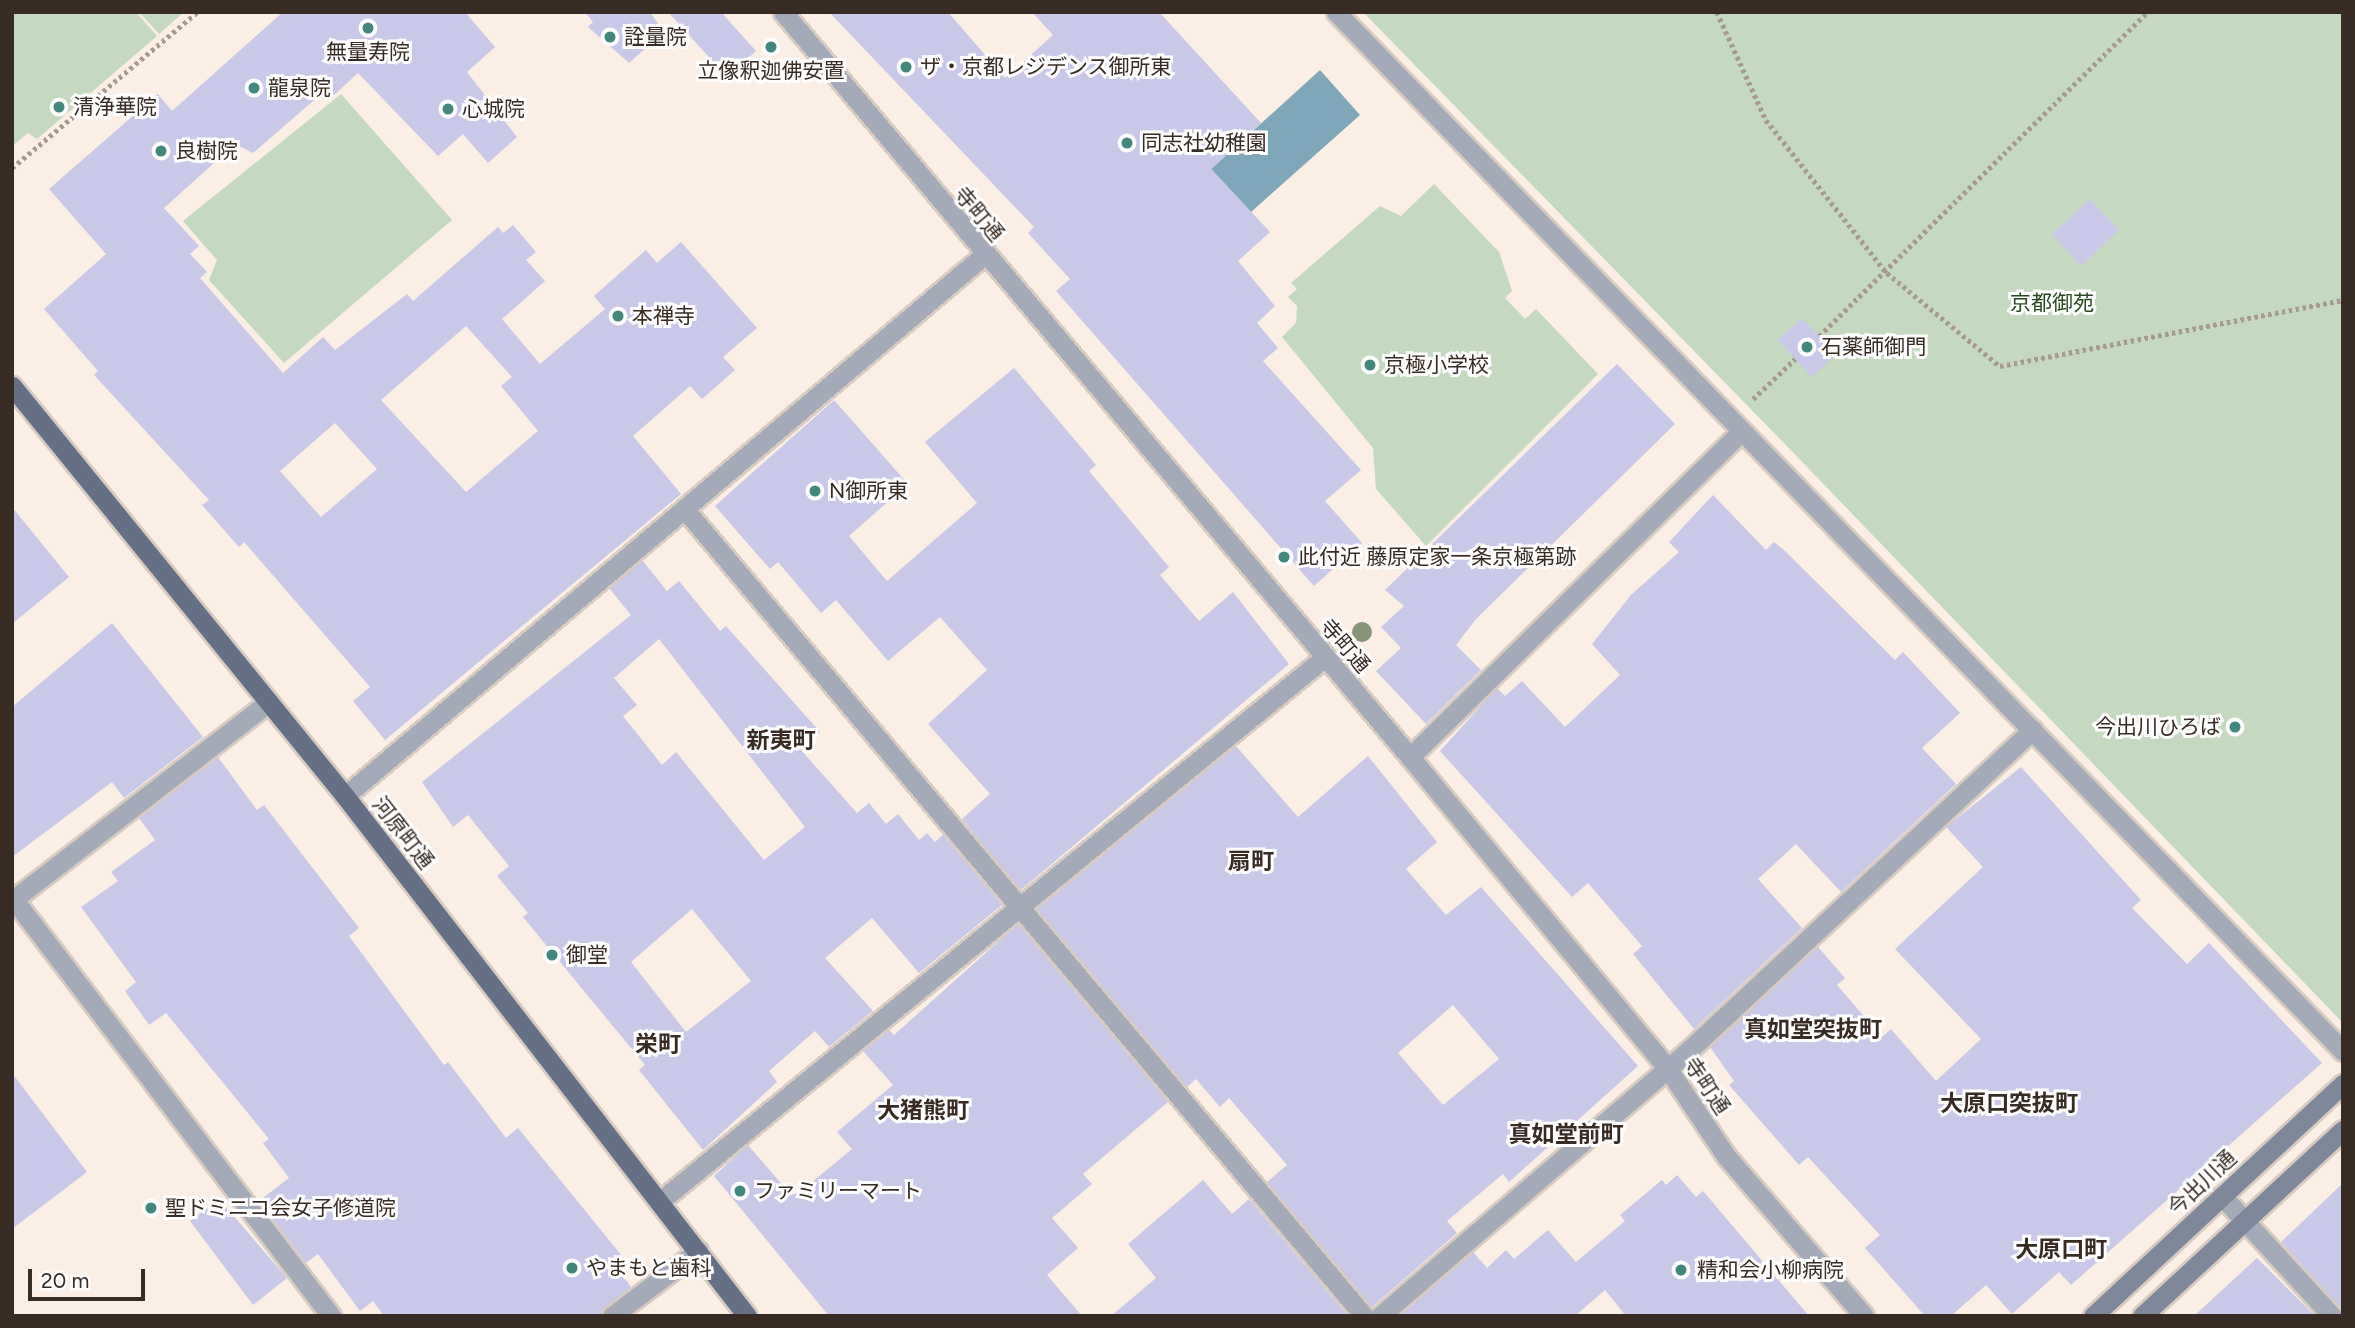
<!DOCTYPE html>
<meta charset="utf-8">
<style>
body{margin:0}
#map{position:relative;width:2355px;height:1328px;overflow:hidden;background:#faeee5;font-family:Figtree,"Noto Sans JP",sans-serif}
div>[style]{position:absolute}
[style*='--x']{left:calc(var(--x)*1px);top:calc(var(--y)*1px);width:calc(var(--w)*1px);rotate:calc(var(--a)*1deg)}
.green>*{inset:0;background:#c4d9bf}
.water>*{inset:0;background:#7fa7ba}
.building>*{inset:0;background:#c9c8e8}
.path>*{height:4.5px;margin-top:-2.25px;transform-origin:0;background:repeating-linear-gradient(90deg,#a59990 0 3.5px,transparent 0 7px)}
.roads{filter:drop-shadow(2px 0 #d7cbc2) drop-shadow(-2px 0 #d7cbc2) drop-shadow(0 2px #d7cbc2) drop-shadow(0 -2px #d7cbc2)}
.service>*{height:19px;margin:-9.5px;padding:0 9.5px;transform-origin:9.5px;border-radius:9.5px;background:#a4aab7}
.minor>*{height:19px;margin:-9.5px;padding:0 9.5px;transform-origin:9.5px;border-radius:9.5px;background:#a4aab7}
.secondary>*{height:19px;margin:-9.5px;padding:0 9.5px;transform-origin:9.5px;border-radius:9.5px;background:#7f879a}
.primary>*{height:19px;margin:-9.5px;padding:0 9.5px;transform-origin:9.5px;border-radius:9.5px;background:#656f86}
.trees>*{width:20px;height:20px;margin:-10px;border-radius:50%;background:#869478}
.dots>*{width:19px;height:19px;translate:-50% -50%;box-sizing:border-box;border:4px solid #fdfdfd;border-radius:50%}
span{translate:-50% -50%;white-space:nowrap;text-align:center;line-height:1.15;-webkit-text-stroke:6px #fdfdfd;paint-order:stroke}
.poi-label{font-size:21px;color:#372b23}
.left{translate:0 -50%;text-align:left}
.right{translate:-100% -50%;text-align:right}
.street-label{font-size:21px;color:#372b23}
.park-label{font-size:21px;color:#274a1f}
.neighbourhood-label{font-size:23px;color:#372b23;font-weight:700}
.frame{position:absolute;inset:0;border:14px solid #372b23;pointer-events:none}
.scale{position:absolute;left:28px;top:1269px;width:117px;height:32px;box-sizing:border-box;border:4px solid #372b23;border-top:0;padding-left:9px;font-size:21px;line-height:24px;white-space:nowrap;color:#372b23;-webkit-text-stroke:5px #fdfdfd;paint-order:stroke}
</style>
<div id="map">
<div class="green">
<div style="clip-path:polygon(12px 12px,136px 12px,157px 36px,37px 139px,28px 133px,12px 146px)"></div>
<div style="clip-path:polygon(139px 12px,184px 12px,159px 34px)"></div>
<div style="clip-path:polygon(1363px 12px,2343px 12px,2343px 1023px,1782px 441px)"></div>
<div style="clip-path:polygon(341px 94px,452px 220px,284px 363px,209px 280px,217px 260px,183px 221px)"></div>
<div style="clip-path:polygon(1434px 184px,1499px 252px,1512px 291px,1505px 298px,1525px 319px,1536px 309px,1598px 374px,1426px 546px,1376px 489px,1373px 448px,1282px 337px,1296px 323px,1297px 306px,1288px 297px,1297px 289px,1291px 283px,1380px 206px,1401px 216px)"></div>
</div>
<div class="water">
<div style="clip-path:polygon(1320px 70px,1360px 115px,1251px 212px,1211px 169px)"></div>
</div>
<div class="building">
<div style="clip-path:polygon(evenodd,283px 12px,465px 12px,495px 47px,467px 72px,517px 137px,488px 163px,463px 134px,438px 156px,358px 73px,334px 95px,328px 88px,253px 153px,235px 144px,164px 208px,199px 246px,190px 254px,207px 272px,200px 278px,283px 373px,323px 337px,335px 350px,407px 294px,413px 301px,498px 227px,503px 233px,513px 225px,536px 252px,526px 260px,545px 281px,502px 319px,540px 364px,605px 309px,594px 296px,646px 250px,657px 263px,681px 242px,757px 328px,723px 357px,735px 370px,702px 399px,690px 386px,633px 436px,681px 494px,385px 740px,353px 701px,370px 687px,244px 542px,239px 547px,202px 505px,209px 500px,94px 375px,98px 371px,44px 309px,106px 254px,49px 189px,158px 94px,172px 111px,283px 12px,466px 326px,512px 377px,501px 386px,538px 431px,466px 492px,381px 400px,466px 326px,283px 12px,335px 423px,377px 469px,321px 517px,280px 471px,335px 423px)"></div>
<div style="clip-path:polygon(585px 12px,650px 12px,664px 32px,629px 63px,588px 27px,593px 22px)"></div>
<div style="clip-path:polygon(668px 12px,721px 12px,756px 51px,727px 77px)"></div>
<div style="clip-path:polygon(829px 12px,948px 12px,1005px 78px,1053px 35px,1032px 12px,1159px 12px,1261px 123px,1211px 169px,1270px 232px,1238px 261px,1275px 306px,1257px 323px,1278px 348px,1263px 361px,1361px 470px,1325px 501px,1362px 543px,1314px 586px,1056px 291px,1070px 279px,1028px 233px,1034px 227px)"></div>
<div style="clip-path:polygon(2090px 199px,2119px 230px,2081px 266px,2052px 234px)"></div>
<div style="clip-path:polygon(1802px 318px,1836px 354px,1812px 377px,1778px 340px)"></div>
<div style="clip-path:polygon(1617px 364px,1675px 424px,1476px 619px,1456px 645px,1481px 670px,1426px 724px,1376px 671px,1401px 648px,1381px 627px,1404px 606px,1385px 590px)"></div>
<div style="clip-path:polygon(1014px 368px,1096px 465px,1089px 471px,1169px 567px,1160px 575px,1199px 621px,1233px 592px,1289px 664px,1021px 890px,962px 819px,990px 794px,928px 724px,987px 670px,940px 617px,888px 661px,836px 600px,821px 613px,778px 562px,770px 569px,715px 506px,834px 400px,908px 484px,849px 536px,887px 581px,977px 503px,925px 442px)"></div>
<div style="clip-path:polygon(1713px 495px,1766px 550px,1774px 542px,1785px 551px,1895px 660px,1903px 652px,1960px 713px,1922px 748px,1956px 784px,1841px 892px,1796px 844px,1758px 879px,1802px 928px,1694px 1029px,1633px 954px,1642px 946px,1588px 883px,1572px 897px,1440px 751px,1497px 688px,1505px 696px,1522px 681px,1565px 727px,1620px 675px,1592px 644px,1631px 595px,1679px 552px,1669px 542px)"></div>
<div style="clip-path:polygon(12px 507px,69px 577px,12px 624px)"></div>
<div style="clip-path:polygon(evenodd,642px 560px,667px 591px,679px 581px,720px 631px,726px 626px,820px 732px,800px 749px,857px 813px,869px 803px,886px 824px,898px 814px,919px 840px,927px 833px,935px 842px,943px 835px,1002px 905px,919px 973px,872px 918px,825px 958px,873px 1011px,829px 1047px,815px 1031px,769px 1071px,777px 1082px,703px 1150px,639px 1070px,645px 1065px,523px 917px,528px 913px,497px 876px,509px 866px,468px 815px,453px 827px,422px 782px,631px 615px,609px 588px,642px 560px,659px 639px,805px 827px,764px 860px,676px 752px,662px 765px,623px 716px,637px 705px,614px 678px,659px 639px,642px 560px,692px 909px,751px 981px,686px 1032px,631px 962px,692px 909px)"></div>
<div style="clip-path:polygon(112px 623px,203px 737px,124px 798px,112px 782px,12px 857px,12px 707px)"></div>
<div style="clip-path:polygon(evenodd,1236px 746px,1298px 817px,1368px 756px,1437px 842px,1406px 869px,1446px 915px,1481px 887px,1638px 1066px,1509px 1182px,1503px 1174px,1447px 1221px,1457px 1233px,1372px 1307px,1267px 1182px,1287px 1165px,1229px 1098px,1220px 1107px,1196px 1079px,1187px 1087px,1037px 909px,1236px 746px,1453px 1005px,1499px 1059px,1443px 1105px,1398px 1053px,1453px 1005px)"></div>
<div style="clip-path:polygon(218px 757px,257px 810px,264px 805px,359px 928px,349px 936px,444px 1065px,448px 1062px,506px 1138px,518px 1128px,626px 1261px,617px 1268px,631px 1287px,600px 1316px,384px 1316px,373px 1301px,360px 1311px,318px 1254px,306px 1263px,259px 1201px,289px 1178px,263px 1143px,269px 1139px,166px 1013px,149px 1025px,125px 991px,136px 982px,81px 907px,118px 881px,111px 872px,155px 840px,139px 818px)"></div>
<div style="clip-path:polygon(2021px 767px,2141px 900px,2132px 908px,2187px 964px,2209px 943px,2322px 1063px,2071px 1285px,2059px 1272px,2012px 1314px,1986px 1285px,1951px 1316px,1925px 1316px,1865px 1248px,1880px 1235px,1808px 1157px,1799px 1165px,1729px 1085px,1734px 1081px,1710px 1047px,1818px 947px,1845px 978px,1837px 985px,1882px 1037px,1891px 1029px,1936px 1081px,1981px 1039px,1895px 949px,1983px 867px,1946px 827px)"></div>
<div style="clip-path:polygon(1018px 924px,1168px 1102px,1083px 1174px,1092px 1184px,1052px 1218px,1078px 1248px,1047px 1275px,1082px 1316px,829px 1316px,714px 1176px,748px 1145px,791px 1195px,800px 1192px,852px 1149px,837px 1132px,893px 1085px,863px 1051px,889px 1030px,894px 1035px)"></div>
<div style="clip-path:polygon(12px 1073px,87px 1172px,12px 1229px)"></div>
<div style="clip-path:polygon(1677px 1175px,1696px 1197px,1703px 1191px,1809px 1316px,1626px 1316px,1605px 1290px,1575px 1316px,1399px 1316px,1473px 1252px,1487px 1268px,1506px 1250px,1514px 1259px,1548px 1230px,1576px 1262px,1625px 1221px,1620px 1215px,1662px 1180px,1666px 1185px)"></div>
<div style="clip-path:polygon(1203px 1180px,1232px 1214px,1249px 1199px,1348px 1316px,1111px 1316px,1156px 1278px,1128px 1244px)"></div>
<div style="clip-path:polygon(2343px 1183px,2343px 1311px,2281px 1242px)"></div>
<div style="clip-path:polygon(219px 1199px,287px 1278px,253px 1305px,190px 1221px)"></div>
<div style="clip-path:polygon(2257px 1258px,2315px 1316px,2194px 1316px)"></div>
</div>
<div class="path">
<div style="--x:1717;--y:12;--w:119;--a:65.6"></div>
<div style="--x:1766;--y:120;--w:195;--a:51.7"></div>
<div style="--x:1887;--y:273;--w:146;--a:39.5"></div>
<div style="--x:2000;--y:366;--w:349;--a:-10.9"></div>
<div style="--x:12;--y:168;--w:242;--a:-40.1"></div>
<div style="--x:1819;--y:336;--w:462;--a:-44.6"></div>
<div style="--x:1753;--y:399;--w:58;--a:-43.6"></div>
</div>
<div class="roads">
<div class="service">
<div style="--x:2222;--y:1196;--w:163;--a:47.5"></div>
</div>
<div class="minor">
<div style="--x:783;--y:12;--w:974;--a:49.92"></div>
<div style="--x:1410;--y:757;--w:405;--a:50.4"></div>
<div style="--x:1668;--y:1069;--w:105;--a:56.3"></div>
<div style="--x:1726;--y:1156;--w:211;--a:49.2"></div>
<div style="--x:1336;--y:12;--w:1447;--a:45.9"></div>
<div style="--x:687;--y:512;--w:1051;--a:49.9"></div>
<div style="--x:1410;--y:757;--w:465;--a:-44.5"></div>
<div style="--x:345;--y:796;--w:837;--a:-40.25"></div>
<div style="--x:12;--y:897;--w:527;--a:52.72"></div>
<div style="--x:14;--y:899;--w:322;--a:-37.7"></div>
<div style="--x:659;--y:1202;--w:861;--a:-39.29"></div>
<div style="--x:612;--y:1316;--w:108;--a:-37.1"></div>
<div style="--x:1380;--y:1316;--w:406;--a:-40.7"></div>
<div style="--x:1688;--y:1051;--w:471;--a:-43"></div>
</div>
<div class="secondary">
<div style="--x:2093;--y:1316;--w:341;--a:-42.9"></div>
<div style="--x:2142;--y:1316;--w:274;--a:-42.8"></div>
</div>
<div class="primary">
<div style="--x:12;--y:386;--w:528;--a:50.92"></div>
<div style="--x:345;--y:796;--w:657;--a:52.29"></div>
</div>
</div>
<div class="trees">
<div style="left:1362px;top:632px"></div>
</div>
<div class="dots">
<div style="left:368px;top:28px;background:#42877c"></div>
<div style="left:610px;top:37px;background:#42877c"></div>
<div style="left:771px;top:47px;background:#42877c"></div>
<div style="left:906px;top:67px;background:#42877c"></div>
<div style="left:254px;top:88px;background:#42877c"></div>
<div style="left:59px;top:107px;background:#42877c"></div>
<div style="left:448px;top:109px;background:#42877c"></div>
<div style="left:1127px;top:143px;background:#42877c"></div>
<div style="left:161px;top:151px;background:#42877c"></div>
<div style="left:618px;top:316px;background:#42877c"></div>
<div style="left:1807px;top:347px;background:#42877c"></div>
<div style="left:1370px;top:365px;background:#42877c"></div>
<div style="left:815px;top:491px;background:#42877c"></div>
<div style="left:1284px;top:557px;background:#42877c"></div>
<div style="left:2235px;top:727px;background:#42877c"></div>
<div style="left:552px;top:955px;background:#42877c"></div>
<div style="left:740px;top:1191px;background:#42877c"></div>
<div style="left:151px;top:1208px;background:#42877c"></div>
<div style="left:572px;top:1268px;background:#42877c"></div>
<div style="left:1681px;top:1270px;background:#42877c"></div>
</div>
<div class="poi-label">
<span class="left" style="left:624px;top:37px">詮量院</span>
<span style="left:368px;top:52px">無量寿院</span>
<span class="left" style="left:920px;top:67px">ザ・京都レジデンス御所東</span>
<span style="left:771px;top:71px">立像釈迦佛安置</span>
<span class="left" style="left:268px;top:88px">龍泉院</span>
<span class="left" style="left:73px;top:107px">清浄華院</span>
<span class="left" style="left:462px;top:109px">心城院</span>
<span class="left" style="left:1141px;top:143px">同志社幼稚園</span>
<span class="left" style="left:175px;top:151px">良樹院</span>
<span class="left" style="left:632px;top:316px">本禅寺</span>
<span class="left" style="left:1821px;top:347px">石薬師御門</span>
<span class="left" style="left:1384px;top:365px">京極小学校</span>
<span class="left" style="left:829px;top:491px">N御所東</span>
<span class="left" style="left:1298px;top:557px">此付近 藤原定家一条京極第跡</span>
<span class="right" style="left:2221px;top:727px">今出川ひろば</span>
<span class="left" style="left:566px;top:955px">御堂</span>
<span class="left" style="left:754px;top:1191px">ファミリーマート</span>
<span class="left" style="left:165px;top:1208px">聖ドミニコ会女子修道院</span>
<span class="left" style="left:586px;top:1268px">やまもと歯科</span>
<span class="left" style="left:1697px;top:1270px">精和会小柳病院</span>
</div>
<div class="street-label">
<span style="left:979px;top:214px;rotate:50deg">寺町通</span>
<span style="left:1345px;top:646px;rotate:49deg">寺町通</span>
<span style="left:403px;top:833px;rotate:52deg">河原町通</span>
<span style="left:1707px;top:1086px;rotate:56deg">寺町通</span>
<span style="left:2202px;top:1183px;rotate:-43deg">今出川通</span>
</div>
<div class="park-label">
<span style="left:2052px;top:303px">京都御苑</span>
</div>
<div class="neighbourhood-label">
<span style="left:781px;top:740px">新夷町</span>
<span style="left:1251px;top:861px">扇町</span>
<span style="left:1813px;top:1029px">真如堂突抜町</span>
<span style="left:658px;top:1044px">栄町</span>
<span style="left:2009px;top:1103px">大原口突抜町</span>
<span style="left:923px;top:1110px">大猪熊町</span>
<span style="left:1566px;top:1134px">真如堂前町</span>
<span style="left:2061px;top:1249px">大原口町</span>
</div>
<div class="frame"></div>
<div class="scale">20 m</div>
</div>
